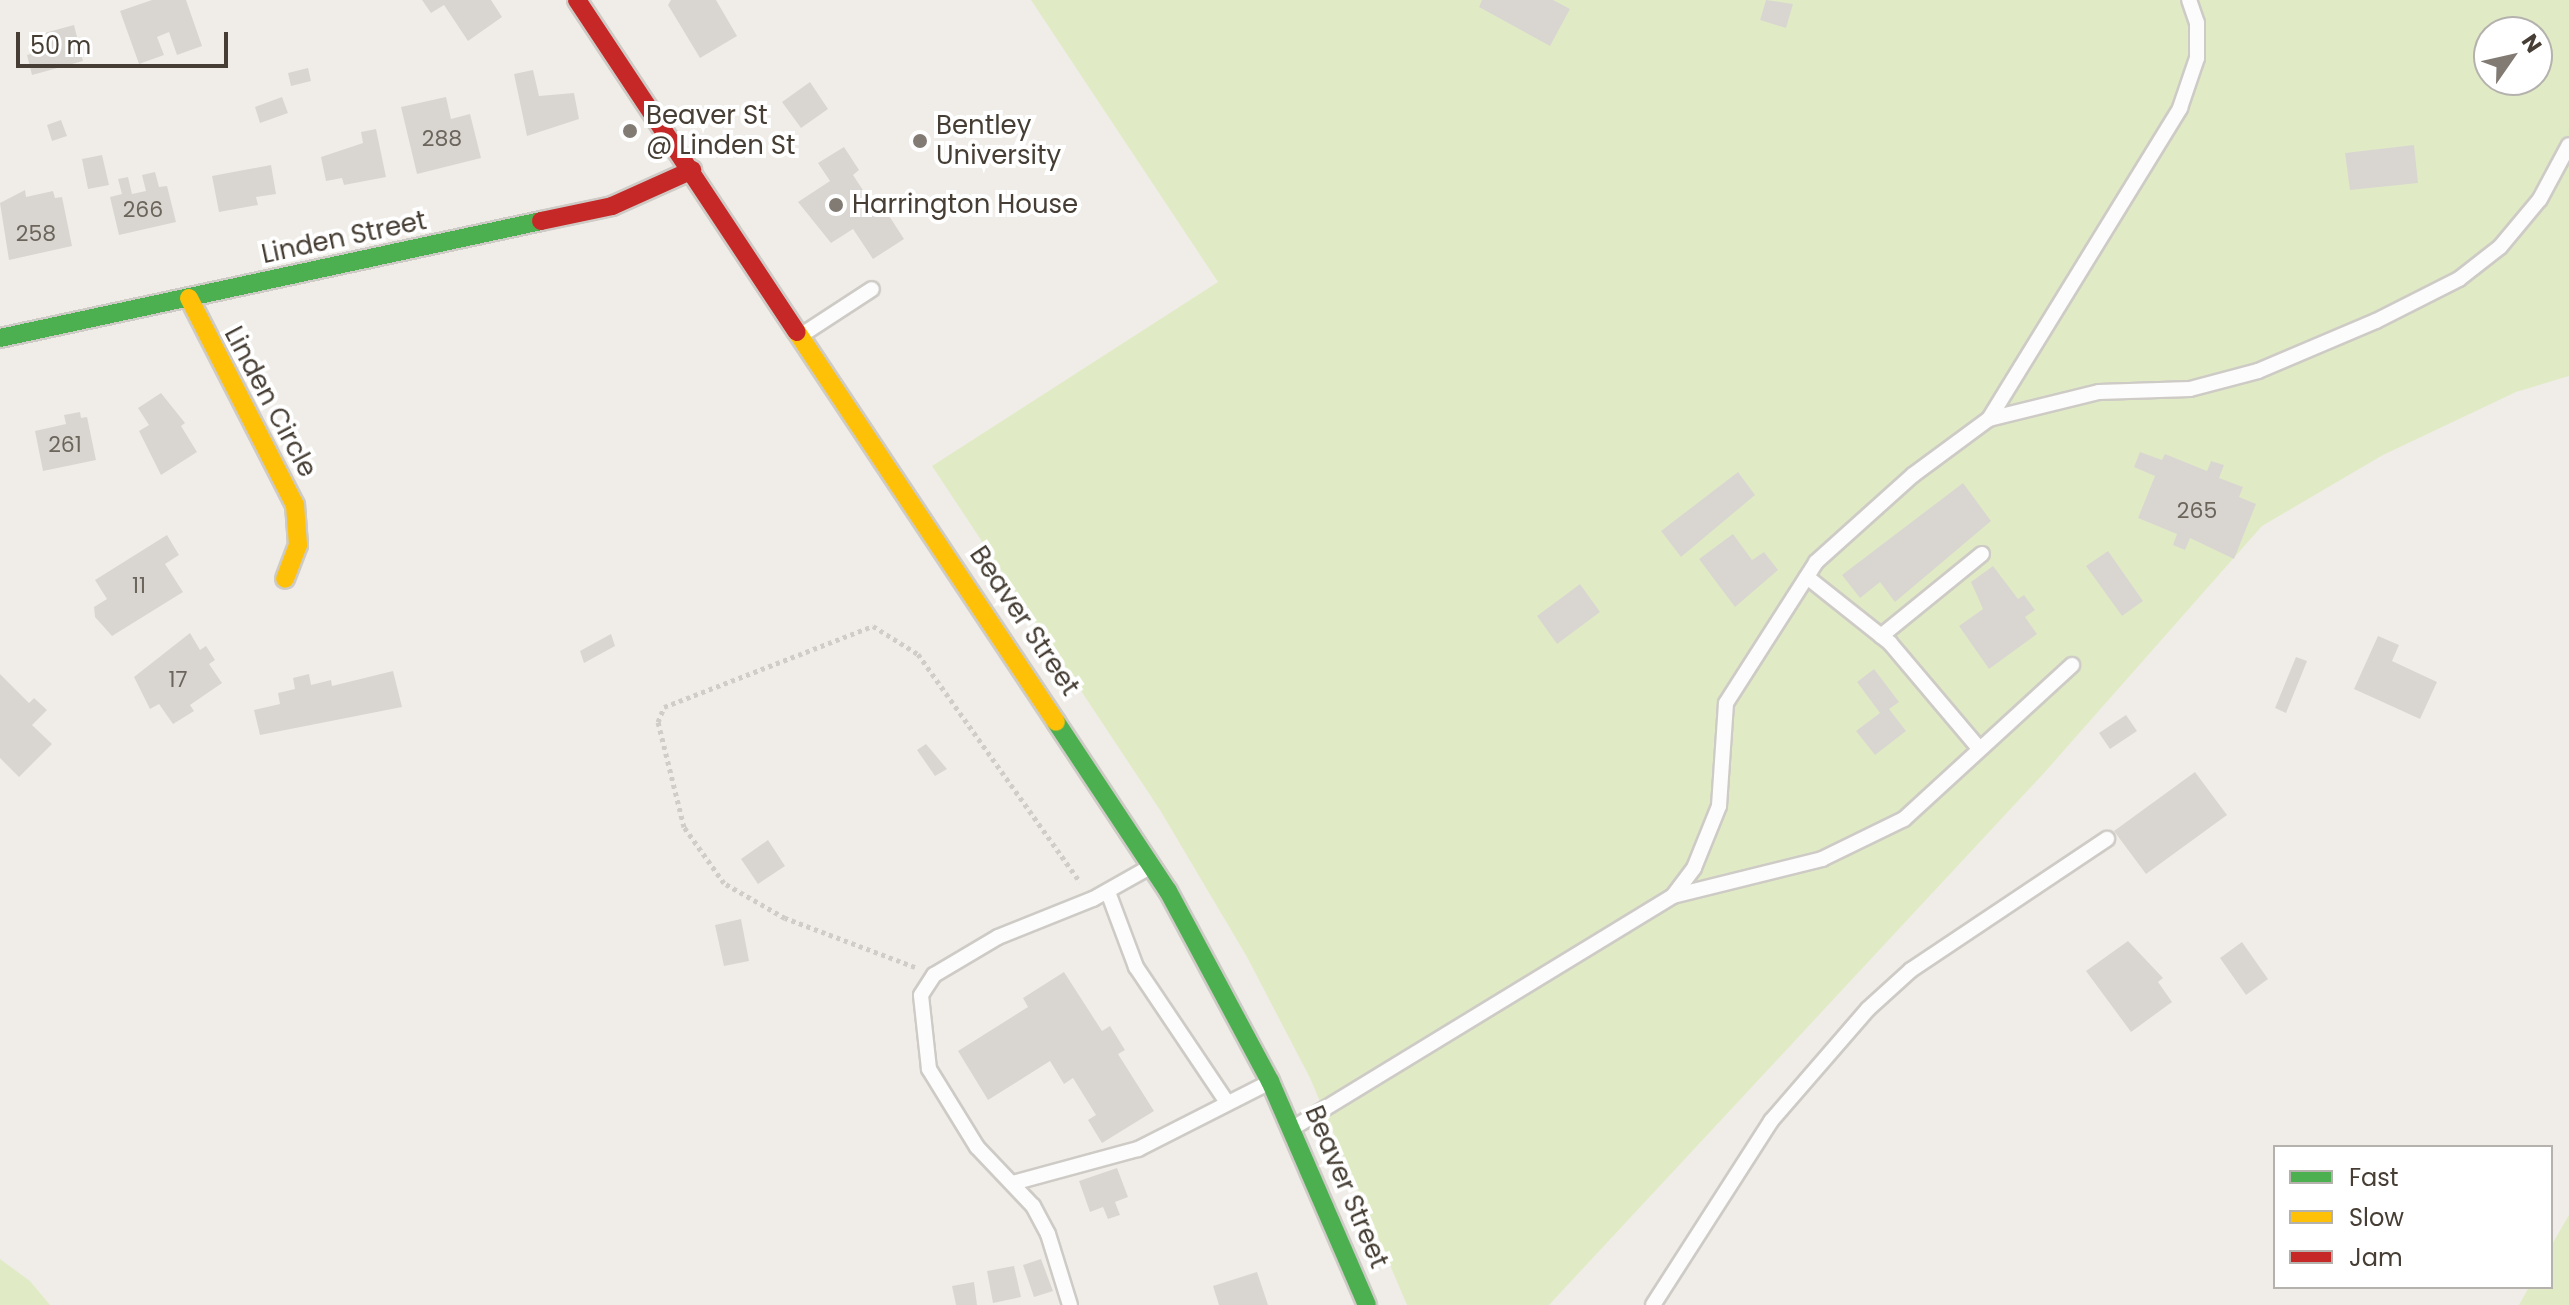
<!DOCTYPE html>
<style>
body{margin:0}
#map{position:relative;width:2569px;height:1305px;overflow:hidden;background:#f0ede8;font-family:Poppins,sans-serif}
div>[style]{position:absolute}
[style*='--x']{left:calc(var(--x)*1px);top:calc(var(--y)*1px);width:calc(var(--w)*1px);rotate:calc(var(--a)*1deg)}
.green>*{inset:0;background:#e0ebc6}
.building>*{inset:0;background:#d9d6d1}
.path>*{height:5px;margin-top:-2.5px;transform-origin:0;background:repeating-linear-gradient(90deg,#d0cdc9 0 4px,transparent 0 8px)}
.roads{filter:drop-shadow(2px 0 #cecbc6) drop-shadow(-2px 0 #cecbc6) drop-shadow(0 2px #cecbc6) drop-shadow(0 -2px #cecbc6)}
.lane>*{height:14px;margin:-7px;padding:0 7px;transform-origin:7px;border-radius:7px;background:#fdfcfc}
.fast>*{height:18px;margin:-9px;padding:0 9px;transform-origin:9px;border-radius:9px;background:#4caf50}
.slow>*{height:18px;margin:-9px;padding:0 9px;transform-origin:9px;border-radius:9px;background:#ffc107}
.jam>*{height:18px;margin:-9px;padding:0 9px;transform-origin:9px;border-radius:9px;background:#c62828}
.dots>*{width:22px;height:22px;translate:-50% -50%;box-sizing:border-box;border:4px solid #fff;border-radius:50%}
span{translate:-50% -50%;white-space:nowrap;text-align:center;line-height:1.15;-webkit-text-stroke:8px #fff;paint-order:stroke}
.number-label{font-size:22px;color:#6c655c}
.number-label span{-webkit-text-stroke-width:0}
.poi-label{font-size:26px;color:#463e34}
.left{translate:0 -50%;text-align:left}
.street-label{font-size:26px;color:#463e34}
.legend{position:absolute;left:2273px;top:1145px;width:280px;height:144px;box-sizing:border-box;background:#fff;border:2px solid #b5b2ae;margin:0;padding:10px 14px;list-style:none;font-size:24px;color:#463e34}
.legend li{display:flex;align-items:center;gap:16px;height:40px}
.legend b{width:40px;border:2px solid #b5b2ae}
.north{position:absolute;left:2473px;top:16px;width:80px;height:80px;box-sizing:border-box;background:#fff;border:2px solid #b5b2ae;border-radius:50%;rotate:56deg;font-size:22px;font-weight:700;line-height:32px;text-align:center;color:#463e34}
.north::after{content:'';display:block;margin:auto;width:28px;height:36px;background:#827b73;clip-path:polygon(50% 0,100% 100%,50% 72%,0 100%)}
.scale{position:absolute;left:16px;top:32px;width:212px;height:36px;box-sizing:border-box;border:4px solid #463e34;border-top:0;padding-left:10px;font-size:24px;line-height:28px;white-space:nowrap;color:#463e34;-webkit-text-stroke:6px #fff;paint-order:stroke}
</style>
<div id="map">
<div class="green">
<div style="clip-path:polygon(evenodd,1031px 0,2569px 0,2569px 376px,2516px 392px,2383px 455px,2262px 526px,2044px 773px,1549px 1305px,1407px 1305px,1310px 1078px,1247px 957px,1160px 810px,932px 466px,1218px 282px,1031px 0,2489px 32px,2537px 32px,2537px 80px,2489px 80px,2489px 32px)"></div>
<div style="clip-path:polygon(2569px 1215px,2569px 1305px,2519px 1305px,2529px 1287px,2551px 1287px,2551px 1246px)"></div>
<div style="clip-path:polygon(0 1259px,30px 1281px,50px 1305px,0 1305px)"></div>
</div>
<div class="building">
<div style="clip-path:polygon(152px 0,186px 0,202px 46px,177px 55px,169px 32px,157px 37px,164px 55px,139px 64px,120px 11px)"></div>
<div style="clip-path:polygon(422px 0,491px 0,502px 17px,468px 41px,444px 5px,431px 13px)"></div>
<div style="clip-path:polygon(671px 0,716px 0,737px 36px,700px 58px,668px 5px)"></div>
<div style="clip-path:polygon(1482px 0,1553px 0,1570px 9px,1550px 46px,1479px 7px)"></div>
<div style="clip-path:polygon(1766px 0,1793px 4px,1786px 28px,1760px 20px)"></div>
<div style="clip-path:polygon(74px 25px,83px 61px,32px 75px,27px 55px,42px 51px,37px 35px)"></div>
<div style="clip-path:polygon(308px 68px,311px 81px,291px 86px,288px 73px)"></div>
<div style="clip-path:polygon(533px 70px,539px 96px,574px 93px,579px 119px,527px 136px,514px 74px)"></div>
<div style="clip-path:polygon(810px 82px,828px 109px,801px 128px,782px 102px)"></div>
<div style="clip-path:polygon(282px 97px,288px 113px,260px 123px,255px 107px)"></div>
<div style="clip-path:polygon(446px 97px,451px 119px,470px 114px,481px 158px,417px 174px,401px 107px)"></div>
<div style="clip-path:polygon(61px 120px,67px 136px,52px 141px,47px 125px)"></div>
<div style="clip-path:polygon(376px 129px,386px 177px,344px 185px,342px 178px,326px 181px,321px 157px,363px 143px,361px 132px)"></div>
<div style="clip-path:polygon(2414px 145px,2418px 183px,2350px 190px,2345px 153px)"></div>
<div style="clip-path:polygon(844px 147px,859px 170px,853px 175px,878px 213px,884px 208px,904px 239px,873px 259px,853px 229px,831px 243px,798px 202px,830px 181px,818px 163px)"></div>
<div style="clip-path:polygon(102px 155px,109px 185px,88px 189px,82px 159px)"></div>
<div style="clip-path:polygon(271px 165px,276px 194px,256px 197px,258px 205px,219px 212px,212px 176px)"></div>
<div style="clip-path:polygon(155px 172px,159px 187px,167px 186px,176px 222px,119px 235px,110px 197px,122px 194px,118px 179px,128px 177px,132px 194px,146px 191px,142px 175px)"></div>
<div style="clip-path:polygon(25px 190px,26px 197px,53px 191px,55px 198px,62px 197px,72px 246px,9px 260px,0 203px)"></div>
<div style="clip-path:polygon(161px 393px,185px 423px,181px 426px,197px 452px,161px 475px,139px 431px,149px 425px,138px 408px)"></div>
<div style="clip-path:polygon(80px 412px,81px 418px,87px 417px,96px 460px,43px 471px,35px 431px,66px 424px,64px 415px)"></div>
<div style="clip-path:polygon(2140px 452px,2162px 460px,2165px 454px,2207px 471px,2211px 461px,2224px 465px,2219px 478px,2243px 487px,2239px 497px,2256px 504px,2234px 559px,2190px 538px,2185px 550px,2173px 545px,2177px 534px,2138px 518px,2155px 476px,2134px 467px)"></div>
<div style="clip-path:polygon(1738px 472px,1755px 495px,1681px 557px,1661px 531px)"></div>
<div style="clip-path:polygon(1963px 483px,1991px 521px,1895px 602px,1880px 582px,1860px 598px,1842px 575px)"></div>
<div style="clip-path:polygon(1733px 534px,1752px 560px,1764px 552px,1778px 570px,1735px 607px,1699px 559px)"></div>
<div style="clip-path:polygon(167px 535px,179px 555px,165px 564px,183px 592px,112px 636px,95px 617px,94px 607px,107px 599px,95px 580px)"></div>
<div style="clip-path:polygon(2108px 551px,2143px 601px,2122px 616px,2086px 566px)"></div>
<div style="clip-path:polygon(1993px 566px,2018px 599px,2024px 595px,2035px 610px,2025px 617px,2037px 634px,1989px 669px,1959px 626px,1983px 609px,1971px 582px)"></div>
<div style="clip-path:polygon(1580px 584px,1600px 612px,1557px 644px,1537px 616px)"></div>
<div style="clip-path:polygon(190px 633px,200px 650px,206px 646px,215px 660px,209px 664px,222px 683px,190px 705px,194px 711px,173px 724px,159px 704px,150px 709px,134px 677px)"></div>
<div style="clip-path:polygon(611px 634px,615px 646px,584px 663px,580px 651px)"></div>
<div style="clip-path:polygon(2378px 636px,2399px 645px,2392px 661px,2437px 682px,2420px 719px,2354px 689px)"></div>
<div style="clip-path:polygon(2296px 657px,2307px 661px,2286px 713px,2275px 708px)"></div>
<div style="clip-path:polygon(1874px 669px,1899px 702px,1889px 709px,1906px 731px,1875px 755px,1856px 731px,1880px 713px,1857px 682px)"></div>
<div style="clip-path:polygon(393px 671px,402px 707px,260px 735px,254px 710px,280px 704px,278px 693px,295px 689px,293px 678px,309px 674px,311px 685px,331px 680px,332px 686px)"></div>
<div style="clip-path:polygon(0 674px,29px 703px,34px 698px,47px 710px,32px 725px,52px 744px,19px 777px,0 758px)"></div>
<div style="clip-path:polygon(2126px 715px,2137px 731px,2110px 749px,2099px 733px)"></div>
<div style="clip-path:polygon(926px 744px,947px 769px,935px 776px,917px 750px)"></div>
<div style="clip-path:polygon(2195px 772px,2227px 815px,2146px 874px,2114px 831px)"></div>
<div style="clip-path:polygon(768px 840px,785px 866px,758px 884px,741px 859px)"></div>
<div style="clip-path:polygon(741px 919px,749px 961px,724px 966px,715px 925px)"></div>
<div style="clip-path:polygon(2128px 941px,2163px 978px,2158px 982px,2172px 1002px,2131px 1032px,2086px 971px)"></div>
<div style="clip-path:polygon(2242px 942px,2268px 979px,2246px 995px,2220px 958px)"></div>
<div style="clip-path:polygon(1064px 972px,1102px 1031px,1110px 1026px,1125px 1050px,1118px 1054px,1154px 1111px,1102px 1143px,1088px 1120px,1096px 1115px,1073px 1078px,1064px 1084px,1050px 1061px,988px 1100px,958px 1051px,1028px 1007px,1023px 998px)"></div>
<div style="clip-path:polygon(1117px 1168px,1128px 1197px,1115px 1202px,1120px 1215px,1108px 1219px,1103px 1207px,1090px 1212px,1079px 1181px)"></div>
<div style="clip-path:polygon(1041px 1259px,1053px 1291px,1034px 1297px,1023px 1265px)"></div>
<div style="clip-path:polygon(1014px 1266px,1021px 1297px,993px 1303px,987px 1271px)"></div>
<div style="clip-path:polygon(1257px 1272px,1268px 1305px,1219px 1305px,1213px 1286px)"></div>
<div style="clip-path:polygon(974px 1282px,977px 1305px,956px 1305px,952px 1286px)"></div>
</div>
<div class="path">
<div style="--x:915;--y:967;--w:139;--a:-159.3"></div>
<div style="--x:785;--y:918;--w:70;--a:-150.2"></div>
<div style="--x:724;--y:883;--w:69;--a:-125.5"></div>
<div style="--x:684;--y:827;--w:108;--a:-103.9"></div>
<div style="--x:658;--y:722;--w:16;--a:-68"></div>
<div style="--x:664;--y:707;--w:224;--a:-21.2"></div>
<div style="--x:873;--y:626;--w:53;--a:31.9"></div>
<div style="--x:918;--y:654;--w:280;--a:54.6"></div>
</div>
<div class="roads">
<div class="lane">
<div style="--x:803;--y:334;--w:82;--a:-33.1"></div>
<div style="--x:1989;--y:419;--w:365;--a:-58.4"></div>
<div style="--x:2180;--y:108;--w:53;--a:-71.2"></div>
<div style="--x:2197;--y:58;--w:35;--a:-90"></div>
<div style="--x:2197;--y:23;--w:24;--a:-109"></div>
<div style="--x:1807;--y:577;--w:106;--a:38.5"></div>
<div style="--x:1890;--y:643;--w:136;--a:49.8"></div>
<div style="--x:1881;--y:636;--w:130;--a:-39.1"></div>
<div style="--x:1108;--y:892;--w:80;--a:69.5"></div>
<div style="--x:1136;--y:967;--w:161;--a:56.1"></div>
<div style="--x:1673;--y:896;--w:35;--a:-53"></div>
<div style="--x:1694;--y:868;--w:67;--a:-68"></div>
<div style="--x:1719;--y:806;--w:103;--a:-86.1"></div>
<div style="--x:1726;--y:703;--w:167;--a:-57.4"></div>
<div style="--x:1816;--y:562;--w:130;--a:-41.9"></div>
<div style="--x:1913;--y:475;--w:94;--a:-36.4"></div>
<div style="--x:1989;--y:419;--w:113;--a:-13.8"></div>
<div style="--x:2099;--y:392;--w:91;--a:-1.9"></div>
<div style="--x:2190;--y:389;--w:70;--a:-14.8"></div>
<div style="--x:2258;--y:371;--w:128;--a:-23"></div>
<div style="--x:2376;--y:321;--w:93;--a:-26.8"></div>
<div style="--x:2459;--y:279;--w:52;--a:-38"></div>
<div style="--x:2500;--y:247;--w:62;--a:-50.2"></div>
<div style="--x:2540;--y:199;--w:61;--a:-61.8"></div>
<div style="--x:1293;--y:1128;--w:445;--a:-31.4"></div>
<div style="--x:1673;--y:896;--w:154;--a:-13.9"></div>
<div style="--x:1822;--y:859;--w:91;--a:-26"></div>
<div style="--x:1904;--y:819;--w:228;--a:-42.5"></div>
<div style="--x:1013;--y:1183;--w:130;--a:-15.2"></div>
<div style="--x:1138;--y:1149;--w:146;--a:-26.9"></div>
<div style="--x:1070;--y:1305;--w:74;--a:-107.2"></div>
<div style="--x:1048;--y:1234;--w:32;--a:-118"></div>
<div style="--x:1033;--y:1206;--w:81;--a:-133.5"></div>
<div style="--x:977;--y:1147;--w:92;--a:-121.6"></div>
<div style="--x:929;--y:1069;--w:74;--a:-96.2"></div>
<div style="--x:921;--y:995;--w:24;--a:-57"></div>
<div style="--x:934;--y:975;--w:74;--a:-30.7"></div>
<div style="--x:998;--y:937;--w:102;--a:-21.8"></div>
<div style="--x:1093;--y:899;--w:63;--a:-29.4"></div>
<div style="--x:1653;--y:1305;--w:219;--a:-57.3"></div>
<div style="--x:1771;--y:1121;--w:148;--a:-49.1"></div>
<div style="--x:1868;--y:1009;--w:58;--a:-42.2"></div>
<div style="--x:1911;--y:970;--w:236;--a:-33.8"></div>
</div>
<div class="fast">
<div style="--x:0;--y:338;--w:554;--a:-12.2"></div>
<div style="--x:1056;--y:722;--w:203;--a:56.5"></div>
<div style="--x:1168;--y:891;--w:216;--a:61.8"></div>
<div style="--x:1270;--y:1081;--w:244;--a:66.6"></div>
</div>
<div class="slow">
<div style="--x:189;--y:298;--w:233;--a:62.9"></div>
<div style="--x:295;--y:505;--w:40;--a:85.7"></div>
<div style="--x:298;--y:545;--w:36;--a:111"></div>
<div style="--x:797;--y:332;--w:468;--a:56.4"></div>
</div>
<div class="jam">
<div style="--x:577;--y:0;--w:398;--a:56.5"></div>
<div style="--x:541;--y:221;--w:73;--a:-11.9"></div>
<div style="--x:612;--y:206;--w:88;--a:-24.2"></div>
</div>
</div>
<div class="dots">
<div style="left:630px;top:131px;background:#827b73"></div>
<div style="left:920px;top:141px;background:#827b73"></div>
<div style="left:836px;top:205px;background:#827b73"></div>
</div>
<div class="number-label">
<span style="left:442px;top:139px">288</span>
<span style="left:143px;top:210px">266</span>
<span style="left:36px;top:234px">258</span>
<span style="left:65px;top:445px">261</span>
<span style="left:2197px;top:511px">265</span>
<span style="left:139px;top:586px">11</span>
<span style="left:178px;top:680px">17</span>
</div>
<div class="poi-label">
<span class="left" style="left:646px;top:131px">Beaver St<br>@ Linden St</span>
<span class="left" style="left:936px;top:141px">Bentley<br>University</span>
<span class="left" style="left:852px;top:205px">Harrington House</span>
</div>
<div class="street-label">
<span style="left:344px;top:238px;rotate:-12deg">Linden Street</span>
<span style="left:270px;top:402px;rotate:62deg">Linden Circle</span>
<span style="left:1024px;top:621px;rotate:56deg">Beaver Street</span>
<span style="left:1346px;top:1187px;rotate:67deg">Beaver Street</span>
</div>
<ul class="legend">
<li><b style="height:10px;background:#4caf50"></b>Fast</li>
<li><b style="height:10px;background:#ffc107"></b>Slow</li>
<li><b style="height:10px;background:#c62828"></b>Jam</li>
</ul>
<div class="north">N</div>
<div class="scale">50 m</div>
</div>
